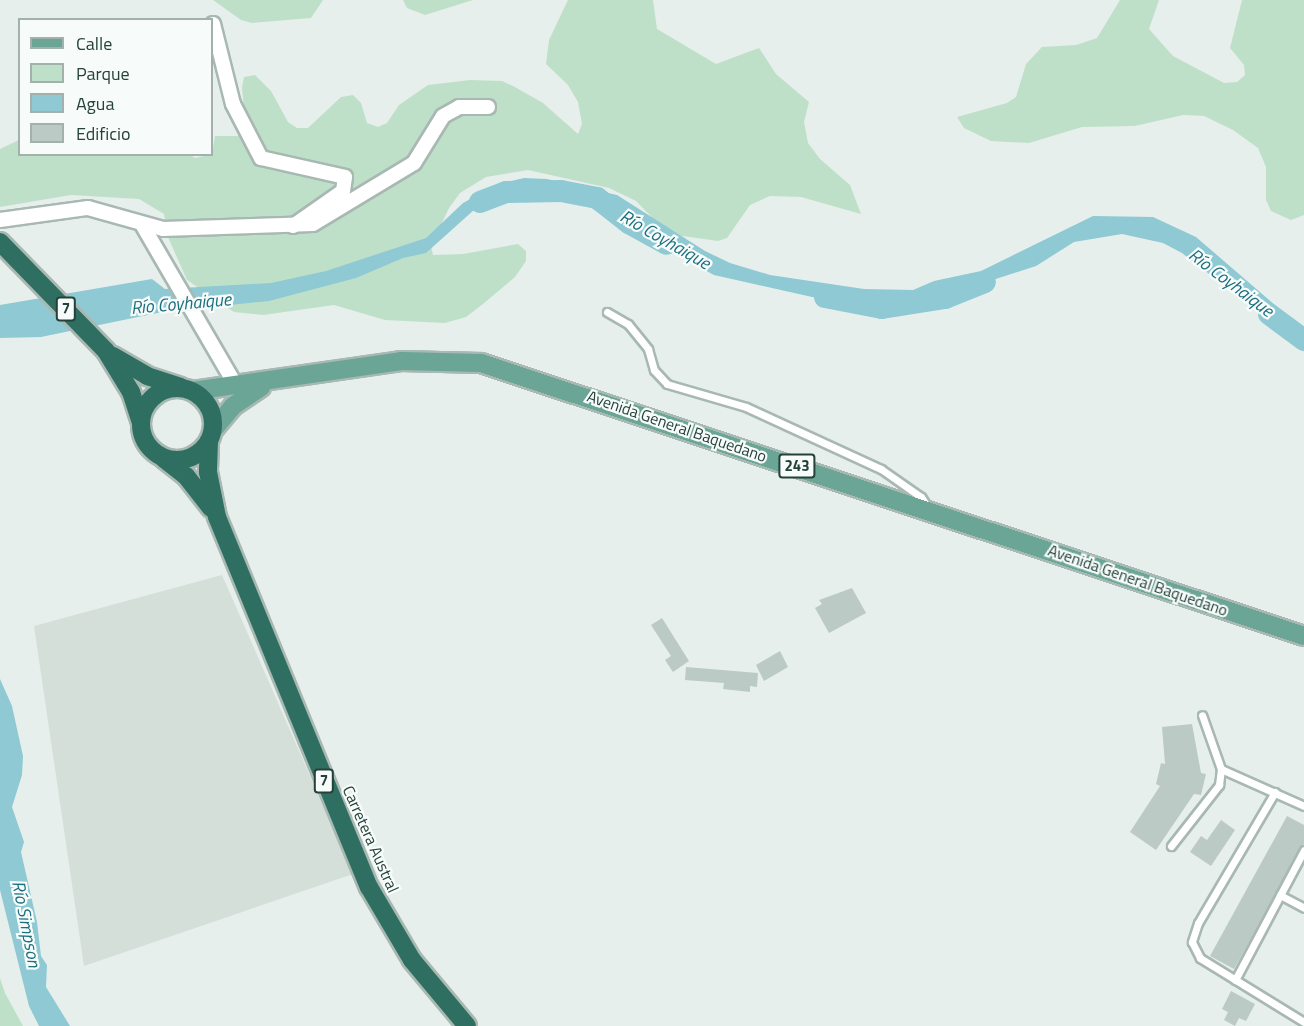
<!DOCTYPE html>
<meta charset="utf-8">
<style>
body{margin:0}
#map{position:relative;width:1304px;height:1026px;overflow:hidden;background:#e6efeb;font-family:"Titillium Web",sans-serif}
div>[style]{position:absolute}
[style*='--x']{left:calc(var(--x)*1px);top:calc(var(--y)*1px);width:calc(var(--w)*1px);rotate:calc(var(--a)*1deg)}
.built>*{inset:0;background:#d4dfda}
.green>*{inset:0;background:#bfe0c8}
.water>*{inset:0;background:#8ec9d4}
.river>*{height:22px;margin:-11px;padding:0 11px;transform-origin:11px;border-radius:11px;background:#8ec9d4}
.building>*{inset:0;background:#bbcac4}
.roads{filter:drop-shadow(2px 0 #a8b8b2) drop-shadow(-2px 0 #a8b8b2) drop-shadow(0 2px #a8b8b2) drop-shadow(0 -2px #a8b8b2)}
.lane>*{height:7px;margin:-3.5px;padding:0 3.5px;transform-origin:3.5px;border-radius:3.5px;background:#fff}
.street>*{height:14px;margin:-7px;padding:0 7px;transform-origin:7px;border-radius:7px;background:#fff}
.primary>*{height:18px;margin:-9px;padding:0 9px;transform-origin:9px;border-radius:9px;background:#6aa596}
.highway>*{height:18px;margin:-9px;padding:0 9px;transform-origin:9px;border-radius:9px;background:#2f6f62}
.highway>.ring{margin:-9px;padding:0;box-sizing:content-box;background:none;border:18px solid #2f6f62;border-radius:50%}
span{translate:-50% -50%;white-space:nowrap;text-align:center;line-height:1.15;-webkit-text-stroke:4.5px #f7fbf9;paint-order:stroke}
.shield-label span{padding:2px 4px;background:#f7fbf9;border:2px solid;border-radius:4px;-webkit-text-stroke-width:0}
.shield-label{font-size:15px;color:#24423a;font-weight:700}
.street-label{font-size:16px;color:#24423a}
.water-label{font-size:18px;color:#1c6f80;font-style:italic}
.legend{position:absolute;left:18px;top:18px;width:195px;height:138px;box-sizing:border-box;background:#f7fbf9;border:2px solid #a3b1ad;margin:0;padding:8px 10px;list-style:none;font-size:18px;color:#24423a}
.legend li{display:flex;align-items:center;gap:12px;height:30px}
.legend b{width:30px;border:2px solid #a3b1ad}
</style>
<div id="map">
<div class="built">
<div style="clip-path:polygon(222px 575px,353px 874px,84px 966px,34px 626px)"></div>
</div>
<div class="green">
<div style="clip-path:polygon(213px 0,323px 0,311px 18px,252px 23px,241px 20px)"></div>
<div style="clip-path:polygon(403px 0,473px 0,425px 15px,407px 8px)"></div>
<div style="clip-path:polygon(568px 0,653px 0,657px 29px,716px 64px,759px 48px,776px 74px,809px 102px,804px 122px,808px 143px,820px 159px,850px 185px,861px 214px,801px 197px,770px 196px,750px 205px,727px 238px,718px 241px,668px 234px,636px 201px,609px 188px,528px 170px,486px 177px,460px 193px,449px 208px,431px 246px,433px 255px,463px 254px,518px 244px,526px 251px,526px 261px,515px 277px,483px 304px,466px 317px,445px 323px,385px 320px,334px 305px,263px 315px,234px 312px,187px 280px,167px 235px,164px 214px,139px 199px,71px 195px,0 207px,0 149px,19px 140px,20px 154px,189px 154px,195px 158px,212px 154px,215px 136px,237px 136px,246px 131px,242px 88px,244px 77px,255px 75px,271px 91px,288px 122px,297px 128px,308px 128px,341px 97px,353px 95px,361px 103px,367px 123px,378px 127px,387px 123px,399px 105px,428px 85px,470px 80px,502px 81px,513px 86px,543px 103px,578px 134px,582px 124px,578px 102px,568px 85px,546px 64px,549px 40px)"></div>
<div style="clip-path:polygon(1120px 0,1159px 0,1149px 29px,1173px 56px,1224px 83px,1237px 82px,1245px 75px,1244px 65px,1230px 48px,1242px 0,1304px 0,1304px 215px,1291px 220px,1271px 211px,1266px 200px,1266px 167px,1258px 148px,1233px 130px,1204px 116px,1183px 115px,1135px 126px,1082px 127px,1029px 143px,991px 141px,964px 128px,957px 117px,1007px 103px,1016px 97px,1026px 64px,1042px 47px,1076px 45px,1097px 38px)"></div>
<div style="clip-path:polygon(0 978px,5px 993px,23px 1026px,0 1026px)"></div>
</div>
<div class="water">
<div style="clip-path:polygon(524px 178px,547px 179px,617px 195px,705px 251px,730px 263px,770px 275px,864px 289px,913px 290px,934px 281px,981px 271px,1093px 216px,1153px 217px,1196px 237px,1304px 330px,1304px 338px,1252px 307px,1182px 253px,1163px 243px,1122px 234px,1074px 242px,1036px 266px,919px 304px,830px 301px,714px 275px,668px 250px,624px 217px,549px 187px,516px 188px,475px 209px,426px 253px,403px 258px,356px 278px,269px 301px,162px 312px,41px 337px,0 338px,0 305px,152px 279px,165px 289px,271px 283px,326px 271px,426px 238px,463px 203px,498px 184px)"></div>
<div style="clip-path:polygon(0 679px,12px 706px,23px 756px,22px 775px,12px 807px,24px 842px,21px 852px,37px 922px,41px 956px,47px 965px,46px 987px,70px 1026px,39px 1026px,29px 1006px,0 890px)"></div>
</div>
<div class="river">
<div style="--x:480;--y:202;--w:28;--a:-21"></div>
<div style="--x:506;--y:192;--w:55;--a:-1"></div>
<div style="--x:561;--y:191;--w:37;--a:11"></div>
<div style="--x:597;--y:198;--w:41;--a:38"></div>
<div style="--x:629;--y:223;--w:43;--a:28.9"></div>
<div style="--x:825;--y:297;--w:58;--a:10.9"></div>
<div style="--x:882;--y:308;--w:64;--a:-9"></div>
<div style="--x:945;--y:298;--w:43;--a:-21.8"></div>
<div style="--x:1269;--y:314;--w:44;--a:36.6"></div>
</div>
<div class="building">
<div style="clip-path:polygon(852px 588px,866px 613px,829px 633px,815px 608px,822px 604px,819px 600px)"></div>
<div style="clip-path:polygon(662px 618px,689px 661px,673px 672px,665px 660px,671px 656px,651px 625px)"></div>
<div style="clip-path:polygon(780px 651px,788px 667px,764px 681px,756px 665px)"></div>
<div style="clip-path:polygon(686px 667px,758px 673px,757px 687px,750px 686px,750px 692px,723px 689px,724px 683px,685px 680px)"></div>
<div style="clip-path:polygon(1192px 724px,1201px 773px,1206px 774px,1201px 795px,1194px 794px,1156px 850px,1130px 832px,1160px 786px,1156px 784px,1161px 763px,1165px 764px,1162px 727px)"></div>
<div style="clip-path:polygon(1287px 816px,1304px 825px,1304px 844px,1234px 969px,1210px 956px)"></div>
<div style="clip-path:polygon(1221px 820px,1235px 830px,1211px 866px,1190px 852px,1201px 836px,1207px 840px)"></div>
<div style="clip-path:polygon(1231px 991px,1255px 1004px,1246px 1021px,1239px 1018px,1235px 1026px,1224px 1020px,1228px 1012px,1222px 1009px)"></div>
</div>
<div class="roads">
<div class="lane">
<div style="--x:607;--y:312;--w:24;--a:30"></div>
<div style="--x:628;--y:324;--w:32;--a:51"></div>
<div style="--x:648;--y:349;--w:22;--a:74"></div>
<div style="--x:654;--y:370;--w:19;--a:47"></div>
<div style="--x:667;--y:384;--w:82;--a:16.2"></div>
<div style="--x:746;--y:407;--w:149;--a:24.7"></div>
<div style="--x:881;--y:469;--w:49;--a:35"></div>
<div style="--x:921;--y:497;--w:11;--a:56"></div>
<div style="--x:1221;--y:769;--w:91;--a:24"></div>
<div style="--x:1275;--y:792;--w:152;--a:120.4"></div>
<div style="--x:1198;--y:923;--w:20;--a:108"></div>
<div style="--x:1192;--y:942;--w:18;--a:63"></div>
<div style="--x:1200;--y:958;--w:122;--a:31.6"></div>
<div style="--x:1171;--y:846;--w:78;--a:-51.8"></div>
<div style="--x:1219;--y:785;--w:16;--a:-83"></div>
<div style="--x:1221;--y:769;--w:57;--a:-109.4"></div>
<div style="--x:1280;--y:895;--w:27;--a:28"></div>
<div style="--x:1235;--y:980;--w:147;--a:-62"></div>
</div>
<div class="street">
<div style="--x:213;--y:24;--w:82;--a:76"></div>
<div style="--x:233;--y:104;--w:61;--a:62.6"></div>
<div style="--x:261;--y:158;--w:86;--a:12.7"></div>
<div style="--x:345;--y:177;--w:14;--a:98"></div>
<div style="--x:343;--y:191;--w:61;--a:145"></div>
<div style="--x:0;--y:220;--w:89;--a:-7.8"></div>
<div style="--x:88;--y:208;--w:78;--a:15.6"></div>
<div style="--x:163;--y:229;--w:150;--a:-1.9"></div>
<div style="--x:313;--y:224;--w:118;--a:-31.1"></div>
<div style="--x:414;--y:163;--w:55;--a:-58.3"></div>
<div style="--x:443;--y:116;--w:18;--a:-29"></div>
<div style="--x:459;--y:107;--w:29;--a:0"></div>
<div style="--x:143;--y:226;--w:185;--a:59.8"></div>
</div>
<div class="primary">
<div style="--x:193;--y:391;--w:210;--a:-8.2"></div>
<div style="--x:401;--y:361;--w:80;--a:1.4"></div>
<div style="--x:481;--y:363;--w:867;--a:18.35"></div>
<div style="--x:213;--y:430;--w:31;--a:-50"></div>
<div style="--x:233;--y:406;--w:34;--a:-34"></div>
</div>
<div class="highway">
<div style="--x:0;--y:242;--w:152;--a:45.8"></div>
<div style="--x:106;--y:351;--w:48;--a:58.6"></div>
<div style="--x:131;--y:392;--w:32;--a:72"></div>
<div style="--x:113;--y:356;--w:39;--a:30"></div>
<div style="--x:147;--y:376;--w:35;--a:18"></div>
<div class="ring" style="left:141px;top:388px;width:54px;height:54px"></div>
<div style="--x:209;--y:441;--w:31;--a:92"></div>
<div style="--x:208;--y:472;--w:46;--a:78.7"></div>
<div style="--x:217;--y:517;--w:400;--a:67.7"></div>
<div style="--x:369;--y:887;--w:85;--a:59.5"></div>
<div style="--x:412;--y:960;--w:86;--a:50.2"></div>
<div style="--x:164;--y:459;--w:28;--a:38"></div>
<div style="--x:186;--y:476;--w:41;--a:52"></div>
</div>
</div>
<div class="shield-label">
<span style="left:66px;top:309px">7</span>
<span style="left:797px;top:466px">243</span>
<span style="left:324px;top:781px">7</span>
</div>
<div class="street-label">
<span style="left:677px;top:426px;rotate:19deg">Avenida General Baquedano</span>
<span style="left:1138px;top:580px;rotate:19deg">Avenida General Baquedano</span>
<span style="left:371px;top:839px;rotate:66deg">Carretera Austral</span>
</div>
<div class="water-label">
<span style="left:665px;top:240px;rotate:30deg">Río Coyhaique</span>
<span style="left:1231px;top:283px;rotate:37deg">Río Coyhaique</span>
<span style="left:181px;top:304px;rotate:-5deg">Río Coyhaique</span>
<span style="left:26px;top:924px;rotate:79deg">Río Simpson</span>
</div>
<ul class="legend">
<li><b style="height:8px;background:#6aa596"></b>Calle</li>
<li><b style="height:16px;background:#bfe0c8"></b>Parque</li>
<li><b style="height:16px;background:#8ec9d4"></b>Agua</li>
<li><b style="height:16px;background:#bbcac4"></b>Edificio</li>
</ul>
</div>
